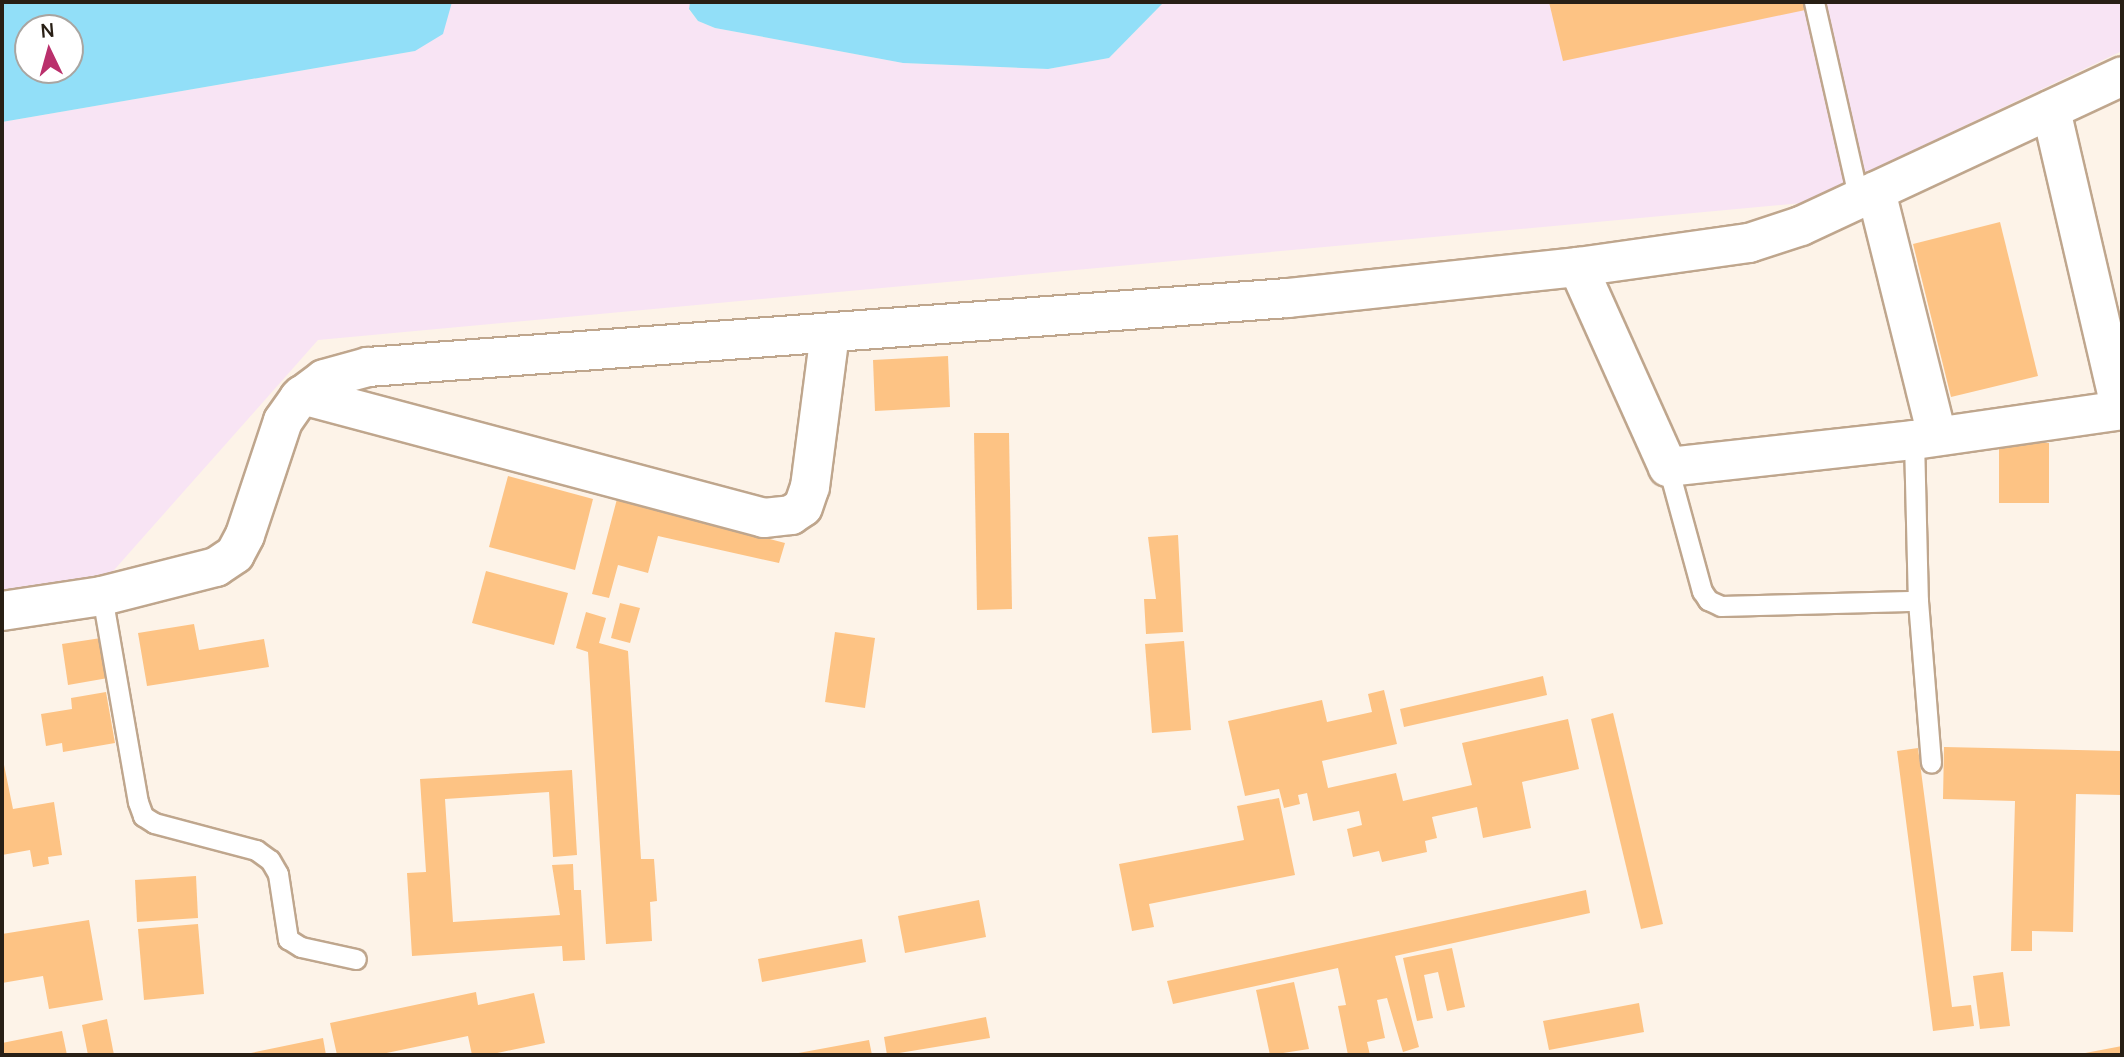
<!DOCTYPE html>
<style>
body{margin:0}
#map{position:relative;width:2124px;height:1057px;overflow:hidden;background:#fdf3e8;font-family:Manrope,sans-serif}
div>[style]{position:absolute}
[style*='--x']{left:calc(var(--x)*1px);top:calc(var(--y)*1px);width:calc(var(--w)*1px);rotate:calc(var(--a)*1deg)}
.industrial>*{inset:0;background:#f8e4f4}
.water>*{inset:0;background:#92dff8}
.building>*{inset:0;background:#fdc384}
.roads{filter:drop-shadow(2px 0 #bfa68d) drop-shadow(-2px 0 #bfa68d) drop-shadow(0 2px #bfa68d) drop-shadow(0 -2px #bfa68d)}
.service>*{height:19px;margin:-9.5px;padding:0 9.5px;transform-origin:9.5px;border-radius:9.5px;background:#fff}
.minor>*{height:38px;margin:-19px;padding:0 19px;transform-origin:19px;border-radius:19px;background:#fff}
.tertiary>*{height:38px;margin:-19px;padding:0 19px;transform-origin:19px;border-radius:19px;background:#fff}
span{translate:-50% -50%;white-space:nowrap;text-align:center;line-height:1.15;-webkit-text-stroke:5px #fff;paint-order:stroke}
.frame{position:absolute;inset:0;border:4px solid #281f15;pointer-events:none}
.north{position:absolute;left:14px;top:14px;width:70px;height:70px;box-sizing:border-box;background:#fff;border:2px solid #a9a5a1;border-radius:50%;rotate:355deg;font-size:19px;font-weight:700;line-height:28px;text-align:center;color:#281f15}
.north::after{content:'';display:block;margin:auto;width:24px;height:32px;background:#ba306c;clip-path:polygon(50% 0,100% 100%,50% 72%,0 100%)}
</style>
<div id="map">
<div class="industrial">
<div style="clip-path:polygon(452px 2px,690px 2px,689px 10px,698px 21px,715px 28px,903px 63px,1048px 69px,1109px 58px,1164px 2px,2122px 2px,2122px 51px,1802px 203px,318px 340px,107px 578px,2px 595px,2px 122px,415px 51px)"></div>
</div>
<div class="water">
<div style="clip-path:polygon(evenodd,2px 2px,452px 2px,443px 34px,415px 51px,2px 122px,2px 2px,28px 28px,70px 28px,70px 70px,28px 70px,28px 28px)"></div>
<div style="clip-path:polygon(690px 2px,1164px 2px,1109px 58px,1048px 69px,903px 63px,715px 28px,698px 21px,689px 9px)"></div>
</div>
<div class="building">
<div style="clip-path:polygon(1549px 2px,1814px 2px,1815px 8px,1563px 61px)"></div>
<div style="clip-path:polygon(2000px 222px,2038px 376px,1951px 397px,1913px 244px)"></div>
<div style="clip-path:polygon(948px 356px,950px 407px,875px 411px,873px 360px)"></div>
<div style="clip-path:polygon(974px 433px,1009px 433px,1012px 609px,977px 610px)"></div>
<div style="clip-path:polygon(1999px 442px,2049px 443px,2049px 503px,1999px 503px)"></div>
<div style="clip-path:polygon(508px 476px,593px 499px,575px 570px,489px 547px)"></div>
<div style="clip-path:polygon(617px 499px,785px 543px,779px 563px,658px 536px,648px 573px,618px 565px,609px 598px,592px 594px)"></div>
<div style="clip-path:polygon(1178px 535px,1183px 632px,1146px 634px,1144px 599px,1156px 599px,1148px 537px)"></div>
<div style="clip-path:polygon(486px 571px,568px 593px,554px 645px,472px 623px)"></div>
<div style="clip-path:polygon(620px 603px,640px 608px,630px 643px,611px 638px)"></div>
<div style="clip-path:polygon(586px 612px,606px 618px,599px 643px,628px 651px,641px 859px,654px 859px,657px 901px,650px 902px,652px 941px,606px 944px,588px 652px,576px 648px)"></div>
<div style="clip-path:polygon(194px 624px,199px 650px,264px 639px,269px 667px,147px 686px,138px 633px)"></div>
<div style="clip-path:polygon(835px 632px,875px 638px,865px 708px,825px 702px)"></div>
<div style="clip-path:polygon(101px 638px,108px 678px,68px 685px,62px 644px)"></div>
<div style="clip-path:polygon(1184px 641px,1191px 730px,1152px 733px,1145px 644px)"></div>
<div style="clip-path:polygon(1543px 676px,1547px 695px,1404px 727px,1400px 709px)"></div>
<div style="clip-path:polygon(1384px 690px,1397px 744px,1322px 761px,1328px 788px,1396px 773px,1403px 801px,1472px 785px,1462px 743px,1568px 719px,1579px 769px,1522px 782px,1531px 828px,1483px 838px,1477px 807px,1432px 817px,1437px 838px,1425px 841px,1427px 852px,1382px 862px,1379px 851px,1353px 857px,1347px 829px,1362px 825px,1359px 811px,1313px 821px,1307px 793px,1298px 795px,1300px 804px,1284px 808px,1279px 789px,1245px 796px,1228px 721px,1322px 700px,1327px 722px,1372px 712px,1368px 694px)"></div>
<div style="clip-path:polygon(106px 692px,115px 743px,63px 752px,62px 743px,46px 746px,41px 714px,72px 709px,71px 698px)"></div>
<div style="clip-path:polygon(1613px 713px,1663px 924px,1641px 929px,1591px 719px)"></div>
<div style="clip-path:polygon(1944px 747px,2122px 751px,2122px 795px,2076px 794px,2073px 932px,2032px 931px,2032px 951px,2011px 951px,2015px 801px,1943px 799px)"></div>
<div style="clip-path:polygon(1918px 748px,1952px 1007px,1971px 1005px,1974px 1026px,1933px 1031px,1897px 751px)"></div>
<div style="clip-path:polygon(2px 755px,13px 809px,54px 802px,62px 855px,48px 857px,49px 864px,33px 867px,30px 850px,2px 855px)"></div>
<div style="clip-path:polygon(572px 770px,577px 855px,553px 857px,549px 792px,445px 799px,453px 922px,560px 915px,552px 865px,573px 864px,574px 890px,581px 890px,585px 960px,563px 961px,562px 946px,412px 956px,407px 873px,426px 872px,420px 779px)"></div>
<div style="clip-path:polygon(1279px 798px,1295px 875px,1149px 904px,1154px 927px,1132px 931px,1119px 864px,1244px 840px,1237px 806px)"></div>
<div style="clip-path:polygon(196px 876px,198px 918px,137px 922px,135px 880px)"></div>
<div style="clip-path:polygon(1586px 890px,1590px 913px,1395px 956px,1419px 1047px,1403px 1052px,1387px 998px,1377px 1000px,1385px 1038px,1367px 1042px,1370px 1055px,1348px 1055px,1338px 1006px,1346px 1005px,1338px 968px,1173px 1004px,1167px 981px)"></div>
<div style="clip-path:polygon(979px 900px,986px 937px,905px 953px,898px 916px)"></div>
<div style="clip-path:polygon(89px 920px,103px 1000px,49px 1009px,43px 976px,2px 983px,2px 934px)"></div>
<div style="clip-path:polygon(198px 924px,204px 994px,144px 1000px,138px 929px)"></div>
<div style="clip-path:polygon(862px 939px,866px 962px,762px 982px,758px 959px)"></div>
<div style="clip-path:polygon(1452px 948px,1465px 1007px,1447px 1011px,1438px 972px,1424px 975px,1433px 1018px,1417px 1021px,1403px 958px)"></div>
<div style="clip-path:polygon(2003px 972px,2010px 1026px,1980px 1029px,1973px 976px)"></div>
<div style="clip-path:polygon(1294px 982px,1309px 1049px,1270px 1055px,1256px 990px)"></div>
<div style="clip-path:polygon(476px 992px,478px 1005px,534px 993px,545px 1043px,488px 1055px,472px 1055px,468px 1036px,377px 1055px,337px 1055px,330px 1023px)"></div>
<div style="clip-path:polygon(1639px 1003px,1644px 1032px,1549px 1050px,1543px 1021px)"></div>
<div style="clip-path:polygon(986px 1017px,990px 1038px,887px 1055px,884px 1037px)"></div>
<div style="clip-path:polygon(107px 1019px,114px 1055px,88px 1055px,82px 1025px)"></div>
<div style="clip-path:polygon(62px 1031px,67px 1055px,4px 1055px,2px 1043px)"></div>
<div style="clip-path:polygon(323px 1038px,326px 1055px,246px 1055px,246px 1054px)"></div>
<div style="clip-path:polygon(869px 1040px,872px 1055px,793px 1055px,793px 1054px)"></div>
<div style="clip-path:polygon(2122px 1046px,2122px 1055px,2080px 1055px,2080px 1054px)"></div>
</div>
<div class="roads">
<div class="service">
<div style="--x:1814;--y:2;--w:203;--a:77.2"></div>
<div style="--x:1914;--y:440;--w:161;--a:88.6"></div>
<div style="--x:1918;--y:601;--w:162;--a:85.4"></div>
<div style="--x:1668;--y:467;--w:129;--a:74.7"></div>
<div style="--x:1702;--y:591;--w:11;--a:56"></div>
<div style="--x:1708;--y:600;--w:14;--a:25"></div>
<div style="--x:1721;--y:606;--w:197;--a:-1.5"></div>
<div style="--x:102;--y:596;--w:209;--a:80.1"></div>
<div style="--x:138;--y:802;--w:15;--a:70"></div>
<div style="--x:143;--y:816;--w:13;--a:32"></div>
<div style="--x:154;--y:823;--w:106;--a:14.8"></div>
<div style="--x:256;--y:850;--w:17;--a:36"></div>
<div style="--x:270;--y:860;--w:16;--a:60"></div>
<div style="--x:278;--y:874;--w:66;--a:81.3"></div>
<div style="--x:288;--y:939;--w:15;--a:32"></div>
<div style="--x:301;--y:947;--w:56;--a:12.3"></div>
</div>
<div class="minor">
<div style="--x:2051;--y:110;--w:308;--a:76.9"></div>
<div style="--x:1876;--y:191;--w:252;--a:76"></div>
<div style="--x:1578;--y:267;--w:219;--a:65.8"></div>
<div style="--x:1668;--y:467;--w:247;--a:-6.3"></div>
<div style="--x:1914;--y:440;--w:210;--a:-8.2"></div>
<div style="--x:302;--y:395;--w:478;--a:14.9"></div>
<div style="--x:764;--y:518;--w:27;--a:-6"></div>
<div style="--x:791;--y:515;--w:14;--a:-34"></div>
<div style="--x:803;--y:507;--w:21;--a:-71"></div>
<div style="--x:810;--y:487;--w:155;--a:-82.6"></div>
</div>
<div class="tertiary">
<div style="--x:2;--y:611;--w:101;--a:-8.5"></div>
<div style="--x:102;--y:596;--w:118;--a:-14.3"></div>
<div style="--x:216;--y:567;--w:23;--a:-34"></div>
<div style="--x:235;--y:554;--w:21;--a:-62"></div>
<div style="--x:245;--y:535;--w:120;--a:-71.6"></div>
<div style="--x:283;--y:421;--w:28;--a:-55"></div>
<div style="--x:299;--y:398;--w:31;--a:-37"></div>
<div style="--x:324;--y:379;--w:46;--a:-15.3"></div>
<div style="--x:368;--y:367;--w:922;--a:-4.29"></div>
<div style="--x:1287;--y:298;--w:293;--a:-6.1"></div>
<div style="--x:1578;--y:267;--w:173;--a:-8"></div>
<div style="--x:1749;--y:243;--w:55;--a:-18.1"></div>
<div style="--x:1801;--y:226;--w:354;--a:-25"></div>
</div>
</div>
<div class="frame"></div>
<div class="north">N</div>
</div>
